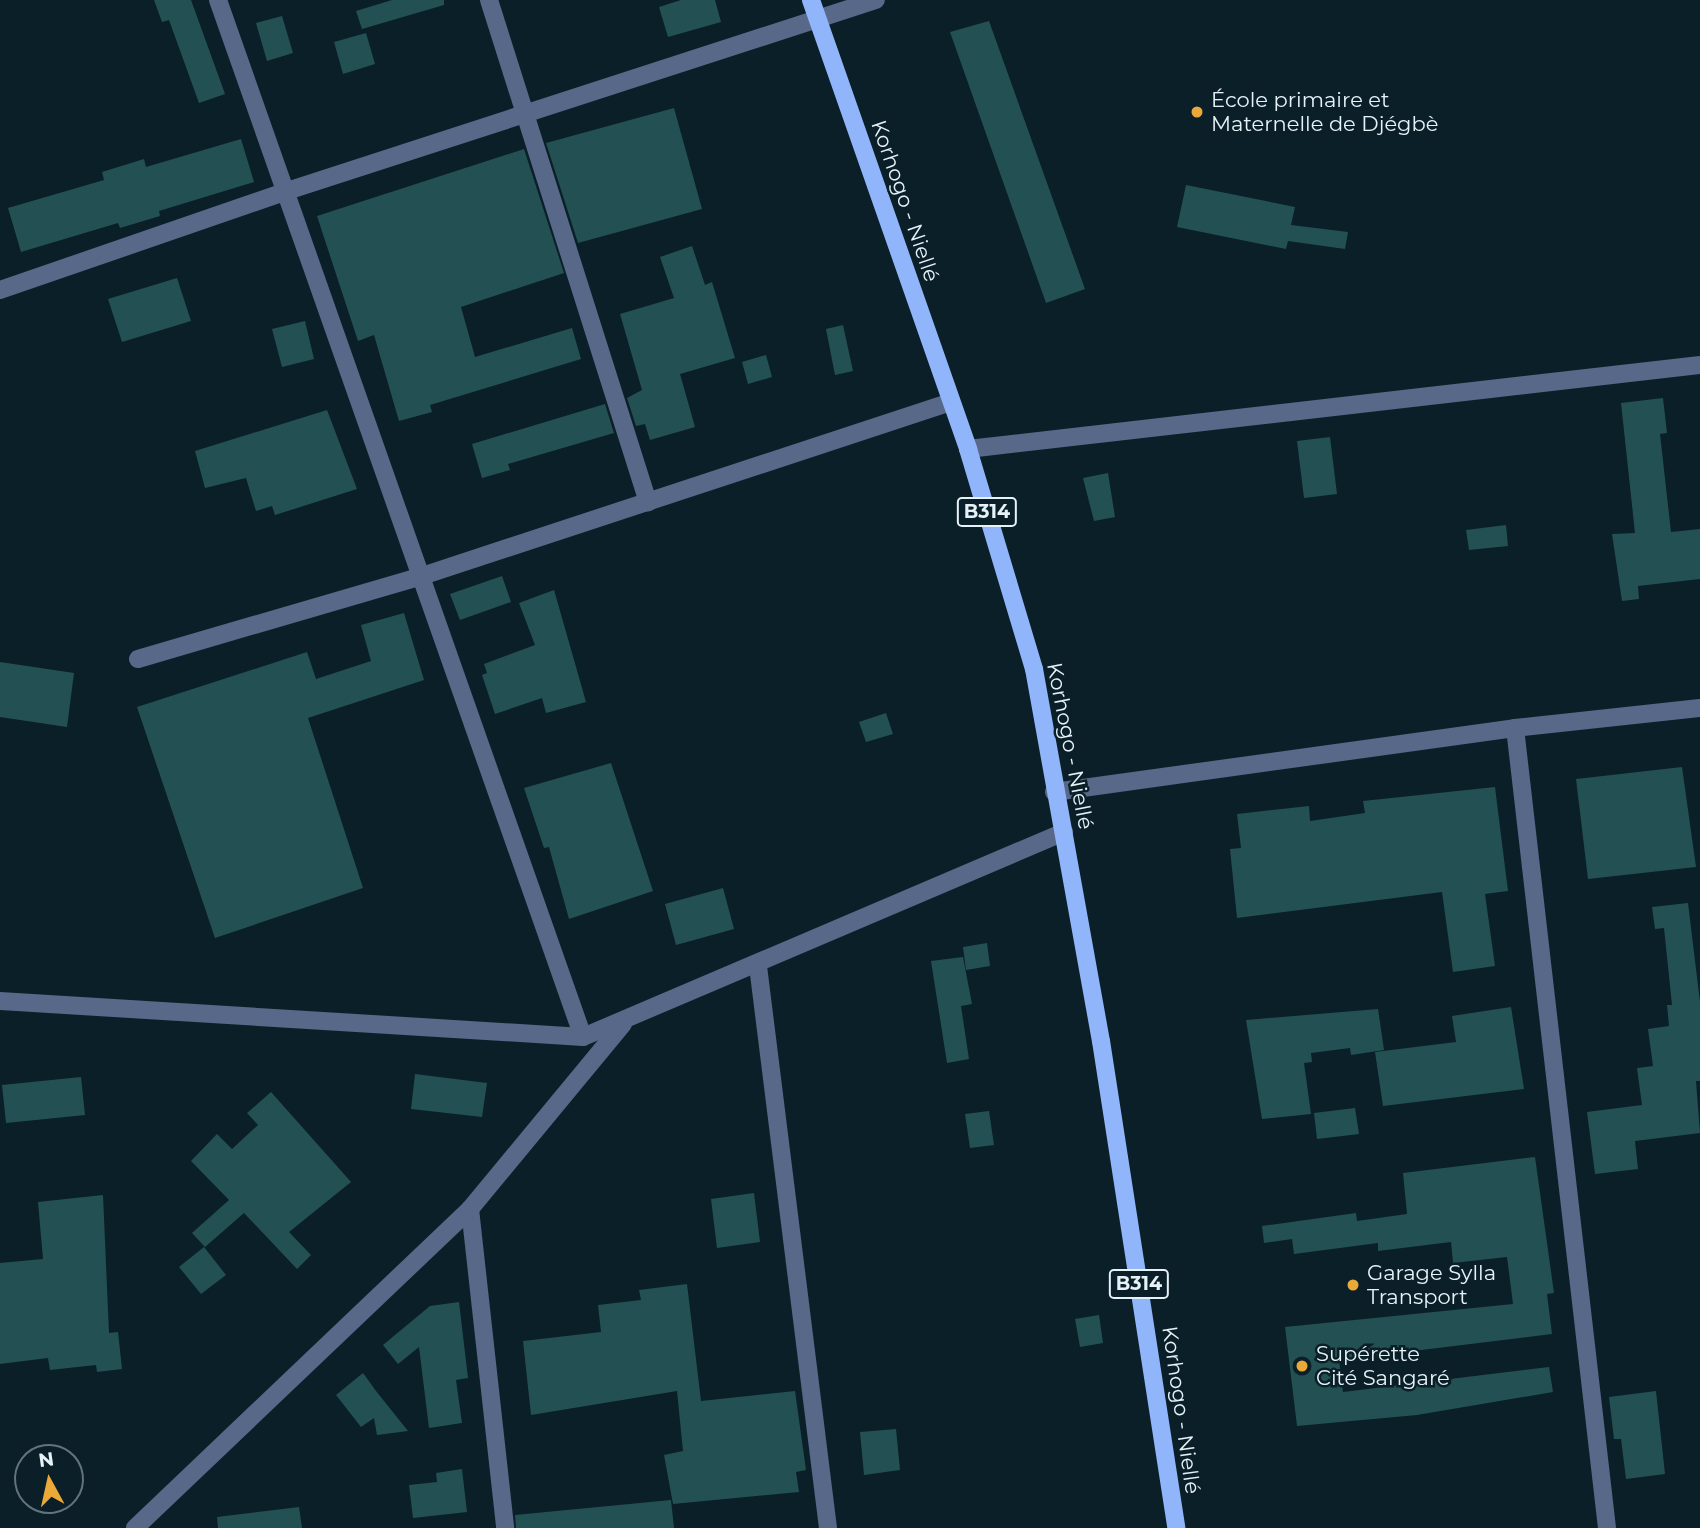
<!DOCTYPE html>
<meta charset="utf-8">
<style>
body{margin:0}
#map{position:relative;width:1700px;height:1528px;overflow:hidden;background:#0b1f28;font-family:Montserrat,sans-serif}
div>[style]{position:absolute}
[style*='--x']{left:calc(var(--x)*1px);top:calc(var(--y)*1px);width:calc(var(--w)*1px);rotate:calc(var(--a)*1deg)}
.building>*{inset:0;background:#235153}
.street>*{height:18px;margin:-9px;padding:0 9px;transform-origin:9px;border-radius:9px;background:#576889}
.primary>*{height:18px;margin:-9px;padding:0 9px;transform-origin:9px;border-radius:9px;background:#91b5fa}
.dots>*{width:19px;height:19px;translate:-50% -50%;box-sizing:border-box;border:4px solid #0b1f28;border-radius:50%}
span{translate:-50% -50%;white-space:nowrap;text-align:center;line-height:1.15;-webkit-text-stroke:5px #0b1f28;paint-order:stroke}
.shield-label span{padding:2px 5px;background:#0b1f28;border:2px solid;border-radius:5px;-webkit-text-stroke-width:0}
.shield-label{font-size:19px;color:#e6f2f8;font-weight:700}
.poi-label{font-size:21px;color:#e6f2f8}
.left{translate:0 -50%;text-align:left}
.street-label{font-size:21px;color:#e6f2f8}
.north{position:absolute;left:14px;top:1444px;width:70px;height:70px;box-sizing:border-box;background:#0b1f28;border:2px solid #63737b;border-radius:50%;rotate:352deg;font-size:19px;font-weight:700;line-height:28px;text-align:center;color:#e6f2f8}
.north::after{content:'';display:block;margin:auto;width:24px;height:32px;background:#eba939;clip-path:polygon(50% 0,100% 100%,50% 72%,0 100%)}
</style>
<div id="map">
<div class="building">
<div style="clip-path:polygon(154px 0,191px 0,225px 94px,199px 103px,169px 20px,162px 22px)"></div>
<div style="clip-path:polygon(392px 0,444px 0,444px 5px,362px 29px,356px 11px)"></div>
<div style="clip-path:polygon(681px 0,715px 0,721px 22px,668px 37px,659px 7px)"></div>
<div style="clip-path:polygon(282px 16px,293px 53px,267px 61px,256px 23px)"></div>
<div style="clip-path:polygon(989px 21px,1085px 289px,1046px 303px,950px 32px)"></div>
<div style="clip-path:polygon(366px 33px,375px 64px,343px 74px,334px 42px)"></div>
<div style="clip-path:polygon(674px 108px,702px 209px,578px 243px,546px 143px)"></div>
<div style="clip-path:polygon(241px 139px,254px 182px,159px 211px,160px 216px,120px 228px,118px 223px,21px 252px,8px 208px,104px 180px,102px 172px,144px 159px,146px 167px)"></div>
<div style="clip-path:polygon(524px 149px,564px 273px,461px 307px,475px 357px,572px 328px,581px 359px,430px 405px,432px 412px,399px 421px,374px 335px,358px 341px,317px 216px)"></div>
<div style="clip-path:polygon(1186px 185px,1295px 207px,1291px 225px,1348px 232px,1345px 249px,1288px 241px,1286px 249px,1177px 227px)"></div>
<div style="clip-path:polygon(692px 246px,705px 285px,712px 282px,735px 358px,680px 374px,695px 427px,650px 440px,645px 424px,636px 426px,627px 398px,642px 390px,620px 314px,674px 298px,660px 257px)"></div>
<div style="clip-path:polygon(177px 278px,191px 321px,122px 342px,108px 299px)"></div>
<div style="clip-path:polygon(305px 321px,314px 359px,282px 367px,272px 329px)"></div>
<div style="clip-path:polygon(843px 325px,853px 371px,835px 375px,826px 329px)"></div>
<div style="clip-path:polygon(766px 355px,772px 377px,748px 384px,742px 362px)"></div>
<div style="clip-path:polygon(1663px 398px,1667px 433px,1660px 434px,1671px 532px,1700px 529px,1700px 579px,1638px 586px,1639px 599px,1622px 601px,1612px 534px,1635px 533px,1621px 403px)"></div>
<div style="clip-path:polygon(605px 404px,614px 433px,508px 464px,510px 470px,482px 478px,472px 444px)"></div>
<div style="clip-path:polygon(327px 410px,357px 489px,275px 515px,272px 506px,256px 511px,246px 478px,205px 488px,195px 451px)"></div>
<div style="clip-path:polygon(1330px 437px,1337px 494px,1304px 498px,1297px 441px)"></div>
<div style="clip-path:polygon(1108px 473px,1115px 517px,1094px 521px,1083px 478px)"></div>
<div style="clip-path:polygon(1506px 525px,1508px 546px,1469px 550px,1466px 530px)"></div>
<div style="clip-path:polygon(502px 576px,511px 602px,460px 620px,450px 594px)"></div>
<div style="clip-path:polygon(554px 590px,586px 702px,546px 713px,542px 698px,495px 714px,482px 675px,487px 673px,484px 664px,535px 645px,519px 603px)"></div>
<div style="clip-path:polygon(404px 613px,424px 680px,308px 718px,363px 888px,215px 938px,137px 707px,307px 652px,316px 679px,371px 661px,361px 625px)"></div>
<div style="clip-path:polygon(0 662px,74px 673px,67px 727px,0 717px)"></div>
<div style="clip-path:polygon(886px 713px,893px 734px,866px 742px,859px 722px)"></div>
<div style="clip-path:polygon(611px 763px,653px 891px,569px 919px,549px 847px,544px 848px,524px 788px)"></div>
<div style="clip-path:polygon(1682px 767px,1696px 867px,1588px 879px,1576px 779px)"></div>
<div style="clip-path:polygon(1495px 787px,1508px 891px,1485px 894px,1495px 966px,1453px 972px,1442px 892px,1237px 918px,1230px 849px,1241px 848px,1237px 814px,1309px 806px,1310px 821px,1365px 813px,1363px 801px)"></div>
<div style="clip-path:polygon(723px 888px,734px 929px,676px 945px,665px 904px)"></div>
<div style="clip-path:polygon(1688px 903px,1700px 1002px,1700px 1081px,1696px 1081px,1700px 1133px,1635px 1141px,1638px 1169px,1595px 1174px,1587px 1112px,1642px 1105px,1637px 1068px,1653px 1066px,1648px 1029px,1669px 1026px,1667px 1005px,1672px 1005px,1664px 928px,1655px 929px,1652px 907px)"></div>
<div style="clip-path:polygon(987px 943px,990px 966px,966px 970px,963px 947px)"></div>
<div style="clip-path:polygon(963px 957px,972px 1004px,961px 1006px,969px 1059px,947px 1063px,931px 961px)"></div>
<div style="clip-path:polygon(1511px 1007px,1524px 1089px,1383px 1106px,1375px 1052px,1456px 1042px,1452px 1016px)"></div>
<div style="clip-path:polygon(1378px 1009px,1384px 1050px,1351px 1055px,1350px 1048px,1311px 1053px,1312px 1062px,1304px 1063px,1311px 1114px,1262px 1119px,1246px 1020px)"></div>
<div style="clip-path:polygon(415px 1074px,487px 1083px,482px 1117px,411px 1109px)"></div>
<div style="clip-path:polygon(81px 1077px,85px 1115px,6px 1123px,2px 1085px)"></div>
<div style="clip-path:polygon(271px 1092px,351px 1182px,289px 1232px,311px 1255px,297px 1269px,244px 1213px,205px 1247px,192px 1233px,229px 1200px,191px 1161px,217px 1134px,232px 1149px,258px 1125px,247px 1113px)"></div>
<div style="clip-path:polygon(1355px 1108px,1359px 1134px,1317px 1139px,1314px 1113px)"></div>
<div style="clip-path:polygon(989px 1111px,994px 1145px,970px 1148px,965px 1114px)"></div>
<div style="clip-path:polygon(1535px 1157px,1554px 1293px,1547px 1294px,1552px 1334px,1339px 1360px,1343px 1392px,1549px 1367px,1553px 1392px,1417px 1415px,1297px 1426px,1285px 1327px,1513px 1304px,1507px 1257px,1453px 1263px,1451px 1242px,1378px 1251px,1378px 1243px,1294px 1254px,1292px 1239px,1264px 1243px,1262px 1226px,1356px 1213px,1357px 1221px,1407px 1214px,1403px 1173px)"></div>
<div style="clip-path:polygon(754px 1193px,760px 1242px,717px 1248px,711px 1199px)"></div>
<div style="clip-path:polygon(103px 1195px,109px 1333px,118px 1332px,122px 1369px,97px 1372px,96px 1365px,50px 1370px,48px 1358px,0 1364px,0 1263px,43px 1259px,38px 1202px)"></div>
<div style="clip-path:polygon(204px 1247px,226px 1275px,201px 1294px,179px 1267px)"></div>
<div style="clip-path:polygon(687px 1284px,701px 1401px,795px 1391px,806px 1470px,796px 1472px,799px 1492px,673px 1504px,664px 1455px,683px 1451px,677px 1391px,531px 1415px,523px 1341px,601px 1332px,598px 1305px,641px 1300px,639px 1290px)"></div>
<div style="clip-path:polygon(459px 1302px,468px 1378px,456px 1380px,462px 1423px,429px 1428px,419px 1347px,398px 1364px,383px 1345px,430px 1306px)"></div>
<div style="clip-path:polygon(1099px 1315px,1103px 1343px,1080px 1347px,1075px 1319px)"></div>
<div style="clip-path:polygon(363px 1373px,376px 1391px,408px 1431px,377px 1435px,374px 1418px,361px 1427px,336px 1395px)"></div>
<div style="clip-path:polygon(1656px 1391px,1665px 1474px,1626px 1479px,1621px 1439px,1614px 1439px,1609px 1397px)"></div>
<div style="clip-path:polygon(896px 1429px,900px 1470px,864px 1475px,860px 1432px)"></div>
<div style="clip-path:polygon(462px 1469px,467px 1512px,413px 1518px,409px 1485px,437px 1482px,436px 1473px)"></div>
<div style="clip-path:polygon(671px 1500px,674px 1528px,516px 1528px,515px 1515px)"></div>
<div style="clip-path:polygon(299px 1507px,302px 1528px,218px 1528px,217px 1517px)"></div>
</div>
<div class="street">
<div style="--x:218;--y:0;--w:1099;--a:70.61"></div>
<div style="--x:489;--y:0;--w:527;--a:72.43"></div>
<div style="--x:0;--y:290;--w:304;--a:-19"></div>
<div style="--x:287;--y:191;--w:619;--a:-17.97"></div>
<div style="--x:968;--y:449;--w:737;--a:-6.55"></div>
<div style="--x:138;--y:659;--w:293;--a:-16.3"></div>
<div style="--x:419;--y:577;--w:560;--a:-18.21"></div>
<div style="--x:1515;--y:728;--w:805;--a:83.44"></div>
<div style="--x:1054;--y:792;--w:465;--a:-7.9"></div>
<div style="--x:1515;--y:728;--w:186;--a:-6.2"></div>
<div style="--x:758;--y:966;--w:566;--a:82.9"></div>
<div style="--x:0;--y:1001;--w:584;--a:3.53"></div>
<div style="--x:583;--y:1037;--w:523;--a:-23.08"></div>
<div style="--x:470;--y:1209;--w:321;--a:83.7"></div>
<div style="--x:135;--y:1528;--w:463;--a:-43.6"></div>
<div style="--x:470;--y:1209;--w:240;--a:-50.4"></div>
</div>
<div class="primary">
<div style="--x:811;--y:0;--w:476;--a:70.7"></div>
<div style="--x:968;--y:449;--w:230;--a:73.3"></div>
<div style="--x:1034;--y:669;--w:378;--a:79.8"></div>
<div style="--x:1101;--y:1041;--w:493;--a:81.2"></div>
</div>
<div class="dots">
<div style="left:1197px;top:112px;background:#eba939"></div>
<div style="left:1353px;top:1285px;background:#eba939"></div>
<div style="left:1302px;top:1366px;background:#eba939"></div>
</div>
<div class="shield-label">
<span style="left:987px;top:512px">B314</span>
<span style="left:1139px;top:1284px">B314</span>
</div>
<div class="poi-label">
<span class="left" style="left:1211px;top:112px">École primaire et<br>Maternelle de Djégbè</span>
<span class="left" style="left:1367px;top:1285px">Garage Sylla<br>Transport</span>
<span class="left" style="left:1316px;top:1366px">Supérette<br>Cité Sangaré</span>
</div>
<div class="street-label">
<span style="left:905px;top:201px;rotate:71deg">Korhogo - Niellé</span>
<span style="left:1070px;top:746px;rotate:79deg">Korhogo - Niellé</span>
<span style="left:1181px;top:1410px;rotate:82deg">Korhogo - Niellé</span>
</div>
<div class="north">N</div>
</div>
